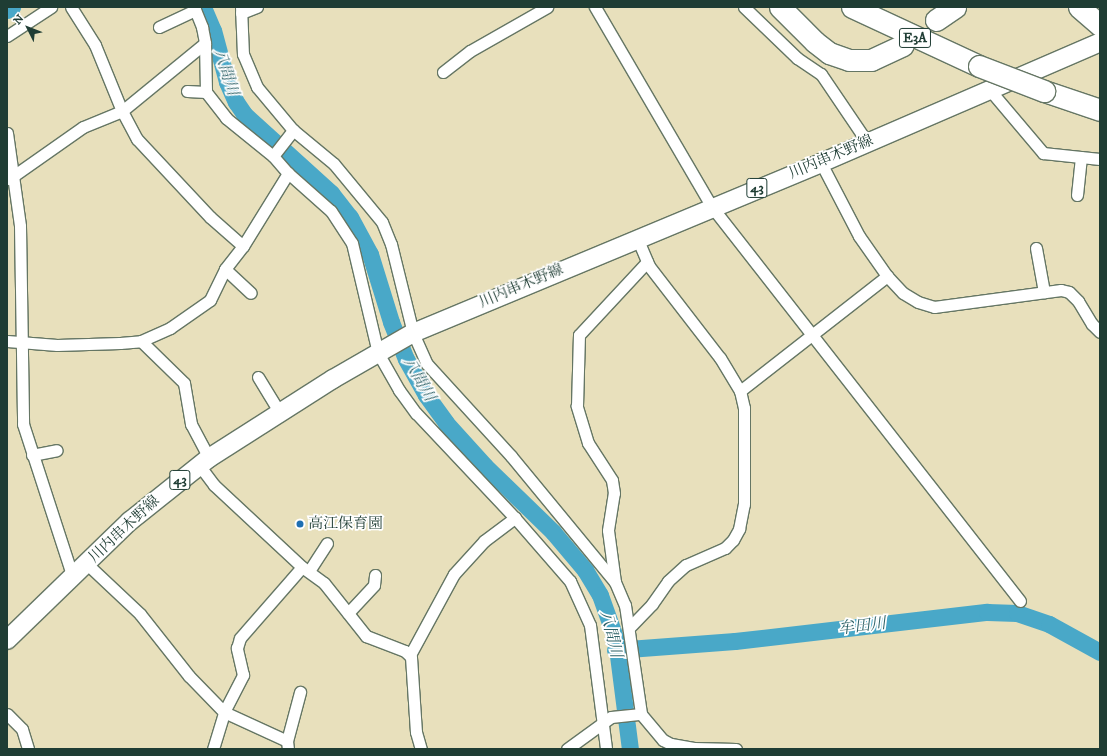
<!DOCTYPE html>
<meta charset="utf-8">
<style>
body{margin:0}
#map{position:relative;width:1107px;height:756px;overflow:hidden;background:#e8e0bc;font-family:"IM FELL DW Pica","Noto Serif JP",serif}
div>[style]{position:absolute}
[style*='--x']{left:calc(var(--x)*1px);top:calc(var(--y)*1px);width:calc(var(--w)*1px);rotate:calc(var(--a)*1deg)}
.river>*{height:17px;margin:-8.5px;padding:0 8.5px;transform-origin:8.5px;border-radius:8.5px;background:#49a8c8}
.roads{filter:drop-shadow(1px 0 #657664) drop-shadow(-1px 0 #657664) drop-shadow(0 1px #657664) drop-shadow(0 -1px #657664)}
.minor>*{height:11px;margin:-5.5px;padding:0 5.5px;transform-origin:5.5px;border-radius:5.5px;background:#fff}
.primary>*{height:18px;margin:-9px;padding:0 9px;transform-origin:9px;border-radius:9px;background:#fff}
.motorway>*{height:21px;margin:-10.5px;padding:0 10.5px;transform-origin:10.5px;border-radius:10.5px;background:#fff}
.bridges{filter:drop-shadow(1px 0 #657664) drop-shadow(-1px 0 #657664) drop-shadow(0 1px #657664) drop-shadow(0 -1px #657664)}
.motorway-bridge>*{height:21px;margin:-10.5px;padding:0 10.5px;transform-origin:10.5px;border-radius:10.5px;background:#fff}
.dots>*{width:11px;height:11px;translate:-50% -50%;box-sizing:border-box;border:2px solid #fff;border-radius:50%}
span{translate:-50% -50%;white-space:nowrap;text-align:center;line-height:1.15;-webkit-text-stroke:3.5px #fff;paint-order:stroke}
.shield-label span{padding:1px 3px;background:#fff;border:1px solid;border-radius:3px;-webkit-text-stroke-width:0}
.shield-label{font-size:14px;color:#1f3d34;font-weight:700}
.street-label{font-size:15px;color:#1f3d34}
.poi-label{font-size:15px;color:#1f3d34}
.left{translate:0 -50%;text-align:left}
.water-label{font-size:16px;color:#2e6268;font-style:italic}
.frame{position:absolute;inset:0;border:8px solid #1f3d34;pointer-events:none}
.north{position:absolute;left:8px;top:8px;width:40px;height:40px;-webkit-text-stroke:3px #fff;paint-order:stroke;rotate:312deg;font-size:11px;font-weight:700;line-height:16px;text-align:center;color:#1f3d34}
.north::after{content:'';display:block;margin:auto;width:14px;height:18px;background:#1f3d34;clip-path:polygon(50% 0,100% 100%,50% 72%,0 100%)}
</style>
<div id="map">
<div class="river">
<div style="--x:203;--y:7;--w:25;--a:67"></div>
<div style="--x:213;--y:30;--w:54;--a:74.9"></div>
<div style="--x:227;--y:82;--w:22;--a:66"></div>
<div style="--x:236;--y:102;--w:14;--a:56"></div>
<div style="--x:244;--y:114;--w:118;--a:42.2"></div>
<div style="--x:331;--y:193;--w:31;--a:52"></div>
<div style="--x:350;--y:217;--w:42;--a:61.6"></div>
<div style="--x:370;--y:254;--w:71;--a:72.8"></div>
<div style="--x:391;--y:322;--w:40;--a:68"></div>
<div style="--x:406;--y:359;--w:41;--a:60.9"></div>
<div style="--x:426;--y:395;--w:34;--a:54"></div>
<div style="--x:446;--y:423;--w:58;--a:47.8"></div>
<div style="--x:485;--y:466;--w:95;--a:44.1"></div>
<div style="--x:553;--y:532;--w:50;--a:49.9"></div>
<div style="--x:585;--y:570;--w:29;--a:59"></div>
<div style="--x:600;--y:595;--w:48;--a:70.4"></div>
<div style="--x:616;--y:640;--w:110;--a:82.7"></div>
<div style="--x:7;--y:10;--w:6;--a:-31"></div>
<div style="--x:615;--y:650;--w:120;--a:-4.3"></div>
<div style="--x:735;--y:641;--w:254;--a:-6.6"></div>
<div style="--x:987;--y:612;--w:30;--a:2"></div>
<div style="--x:1017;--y:613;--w:34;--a:19"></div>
<div style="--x:1049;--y:624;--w:58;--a:28.8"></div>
</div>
<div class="roads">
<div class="minor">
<div style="--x:71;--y:7;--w:45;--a:57.7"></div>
<div style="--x:95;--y:45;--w:71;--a:67.8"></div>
<div style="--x:122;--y:111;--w:32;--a:62"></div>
<div style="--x:137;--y:139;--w:107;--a:46.9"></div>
<div style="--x:210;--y:217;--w:44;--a:41.3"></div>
<div style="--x:194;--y:7;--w:22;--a:68"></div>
<div style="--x:202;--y:27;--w:16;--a:79"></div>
<div style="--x:205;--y:43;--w:49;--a:88.8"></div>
<div style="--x:206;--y:92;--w:33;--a:52"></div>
<div style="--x:226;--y:118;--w:60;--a:39"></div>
<div style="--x:273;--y:156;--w:23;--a:49"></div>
<div style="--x:288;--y:173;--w:57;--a:41.5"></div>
<div style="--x:331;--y:211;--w:38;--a:57"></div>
<div style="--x:352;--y:243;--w:113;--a:76.7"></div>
<div style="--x:378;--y:353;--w:43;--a:60.4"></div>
<div style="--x:399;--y:390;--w:29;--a:54"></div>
<div style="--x:416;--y:413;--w:144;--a:46.7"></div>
<div style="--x:515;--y:518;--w:84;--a:48.9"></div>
<div style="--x:570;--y:581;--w:48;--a:65.6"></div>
<div style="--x:590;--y:625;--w:125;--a:82.6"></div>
<div style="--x:241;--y:7;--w:47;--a:87.6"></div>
<div style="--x:243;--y:54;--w:36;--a:67"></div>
<div style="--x:257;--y:87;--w:56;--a:50.1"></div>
<div style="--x:293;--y:130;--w:53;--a:39.7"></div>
<div style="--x:334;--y:164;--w:75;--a:50.4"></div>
<div style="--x:382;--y:222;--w:24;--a:68"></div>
<div style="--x:391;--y:244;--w:92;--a:76.1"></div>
<div style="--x:413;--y:333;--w:34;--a:66"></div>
<div style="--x:427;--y:364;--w:125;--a:47.6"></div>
<div style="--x:511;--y:456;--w:163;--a:50.5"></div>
<div style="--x:615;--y:582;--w:25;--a:67"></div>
<div style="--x:625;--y:605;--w:110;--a:81.6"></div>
<div style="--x:641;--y:714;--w:34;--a:50"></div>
<div style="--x:663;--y:740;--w:9;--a:27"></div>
<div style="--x:671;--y:744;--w:23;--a:10"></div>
<div style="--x:694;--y:748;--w:42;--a:1.4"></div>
<div style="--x:595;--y:7;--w:232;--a:59.7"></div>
<div style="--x:712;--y:207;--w:500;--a:51.98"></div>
<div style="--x:744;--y:7;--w:74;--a:43.9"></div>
<div style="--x:797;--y:58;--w:29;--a:34"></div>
<div style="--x:821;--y:74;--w:82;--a:55.9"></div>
<div style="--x:241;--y:13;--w:17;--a:-21"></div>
<div style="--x:159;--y:27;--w:40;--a:-25"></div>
<div style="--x:7;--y:36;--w:53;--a:-33.4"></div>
<div style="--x:443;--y:72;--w:34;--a:-38"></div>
<div style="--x:470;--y:51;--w:89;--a:-29.7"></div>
<div style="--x:989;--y:89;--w:84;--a:49.8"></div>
<div style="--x:1043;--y:153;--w:57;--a:6"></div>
<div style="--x:187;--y:91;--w:19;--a:3"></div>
<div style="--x:7;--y:133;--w:94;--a:82"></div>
<div style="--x:20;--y:226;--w:198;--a:89.1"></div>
<div style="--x:23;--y:424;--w:162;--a:72"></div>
<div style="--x:273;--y:156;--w:33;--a:-52"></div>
<div style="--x:821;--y:163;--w:82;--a:62.5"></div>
<div style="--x:859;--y:236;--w:49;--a:55"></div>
<div style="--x:887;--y:276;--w:23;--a:47"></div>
<div style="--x:903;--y:293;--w:17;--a:31"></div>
<div style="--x:918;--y:302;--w:17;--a:17"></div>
<div style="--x:934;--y:307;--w:128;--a:-7.6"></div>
<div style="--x:1061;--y:290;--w:8;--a:14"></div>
<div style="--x:1069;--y:292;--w:13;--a:45"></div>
<div style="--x:1078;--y:301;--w:27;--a:59"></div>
<div style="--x:1092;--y:324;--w:11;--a:45"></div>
<div style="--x:9;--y:179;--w:90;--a:-35.1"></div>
<div style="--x:83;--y:127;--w:42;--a:-22.3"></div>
<div style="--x:122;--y:111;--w:107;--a:-39.3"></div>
<div style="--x:1077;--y:195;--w:38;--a:-84"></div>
<div style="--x:1036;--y:248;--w:45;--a:79.7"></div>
<div style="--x:225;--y:269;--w:35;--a:43"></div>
<div style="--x:7;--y:341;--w:50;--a:4.6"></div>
<div style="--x:57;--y:345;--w:63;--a:-1.8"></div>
<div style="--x:120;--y:343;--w:21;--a:-5"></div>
<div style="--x:141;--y:341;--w:32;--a:-24"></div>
<div style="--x:170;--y:328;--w:49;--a:-35"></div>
<div style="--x:210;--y:300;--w:34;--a:-64"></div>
<div style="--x:225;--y:269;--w:29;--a:-52"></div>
<div style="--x:243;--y:246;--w:86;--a:-58.3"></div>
<div style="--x:141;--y:341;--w:60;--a:44.3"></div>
<div style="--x:184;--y:383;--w:42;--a:80.3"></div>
<div style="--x:191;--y:424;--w:38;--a:62"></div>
<div style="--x:258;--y:377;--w:42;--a:58.6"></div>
<div style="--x:740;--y:391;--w:187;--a:-38"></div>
<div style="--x:32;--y:455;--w:25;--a:-11"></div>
<div style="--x:199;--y:465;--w:25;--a:53"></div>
<div style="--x:214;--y:485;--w:120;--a:43"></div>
<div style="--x:302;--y:567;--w:27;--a:36"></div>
<div style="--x:324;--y:583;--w:68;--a:51.6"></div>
<div style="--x:366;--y:636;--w:42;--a:21"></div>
<div style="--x:405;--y:651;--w:8;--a:45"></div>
<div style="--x:411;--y:657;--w:75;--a:86.2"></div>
<div style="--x:416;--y:732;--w:18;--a:74"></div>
<div style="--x:87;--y:564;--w:73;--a:43.3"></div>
<div style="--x:140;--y:614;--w:79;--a:51.7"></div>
<div style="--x:189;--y:676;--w:50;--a:45.8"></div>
<div style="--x:224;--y:712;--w:69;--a:24.7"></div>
<div style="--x:287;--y:741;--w:8;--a:83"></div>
<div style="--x:309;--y:571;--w:33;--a:-57"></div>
<div style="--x:615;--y:582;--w:52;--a:-97.7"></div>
<div style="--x:608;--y:530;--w:37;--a:-81"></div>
<div style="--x:614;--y:493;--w:13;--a:-99"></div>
<div style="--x:612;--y:480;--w:44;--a:-123"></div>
<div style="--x:588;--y:443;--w:39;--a:-107"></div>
<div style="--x:577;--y:406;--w:71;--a:-88.4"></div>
<div style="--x:579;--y:335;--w:100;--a:-47"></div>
<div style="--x:348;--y:613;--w:38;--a:-47"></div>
<div style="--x:374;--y:585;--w:10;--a:-84"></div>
<div style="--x:629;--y:628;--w:33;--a:-46"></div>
<div style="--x:652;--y:604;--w:28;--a:-55"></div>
<div style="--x:668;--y:581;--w:24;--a:-42"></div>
<div style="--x:686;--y:565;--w:43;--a:-23.6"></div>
<div style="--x:725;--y:548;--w:11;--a:-45"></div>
<div style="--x:733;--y:540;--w:13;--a:-61"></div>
<div style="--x:739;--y:529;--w:25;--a:-79"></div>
<div style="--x:744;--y:504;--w:96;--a:-90"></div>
<div style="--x:744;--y:408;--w:17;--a:-103"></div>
<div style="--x:740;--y:391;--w:39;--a:-121"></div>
<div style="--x:720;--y:358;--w:116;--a:-127.7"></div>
<div style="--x:649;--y:266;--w:30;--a:-113"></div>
<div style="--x:410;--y:655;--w:92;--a:-61.5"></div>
<div style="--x:454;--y:574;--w:45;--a:-47.7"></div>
<div style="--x:484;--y:541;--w:39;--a:-37"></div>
<div style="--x:7;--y:714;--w:21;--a:45"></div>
<div style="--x:22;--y:729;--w:21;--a:73"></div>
<div style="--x:287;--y:741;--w:51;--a:-75.1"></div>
<div style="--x:213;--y:749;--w:39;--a:-73"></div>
<div style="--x:224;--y:712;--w:42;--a:-62.8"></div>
<div style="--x:243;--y:675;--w:28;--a:-103"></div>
<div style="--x:237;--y:648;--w:10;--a:-73"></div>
<div style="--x:240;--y:638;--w:94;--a:-48.9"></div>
<div style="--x:567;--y:749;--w:54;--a:-36"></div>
<div style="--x:611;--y:717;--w:30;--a:-6"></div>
</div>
<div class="primary">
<div style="--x:7;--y:640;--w:171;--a:-44.1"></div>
<div style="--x:130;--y:521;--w:101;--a:-38.6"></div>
<div style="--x:209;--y:458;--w:147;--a:-32.5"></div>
<div style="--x:333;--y:379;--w:92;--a:-29.9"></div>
<div style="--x:413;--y:333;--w:442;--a:-22.6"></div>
<div style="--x:821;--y:163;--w:304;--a:-23.4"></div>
</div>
<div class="motorway">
<div style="--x:780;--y:7;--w:49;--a:45"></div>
<div style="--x:815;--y:42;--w:18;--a:38"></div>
<div style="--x:829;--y:53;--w:21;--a:19"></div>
<div style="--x:849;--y:60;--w:22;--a:0"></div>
<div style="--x:871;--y:60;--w:35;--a:-25"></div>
<div style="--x:852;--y:7;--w:140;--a:24.9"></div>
<div style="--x:1079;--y:7;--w:28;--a:41"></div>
<div style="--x:936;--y:20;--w:23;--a:-34"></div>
<div style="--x:1044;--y:91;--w:59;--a:18.7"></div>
</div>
</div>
<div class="bridges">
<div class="motorway-bridge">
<div style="--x:979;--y:66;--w:70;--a:21"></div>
</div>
</div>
<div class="dots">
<div style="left:300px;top:524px;background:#1f6fb2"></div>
</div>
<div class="shield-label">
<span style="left:915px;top:38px">E3A</span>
<span style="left:757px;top:188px">43</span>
<span style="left:180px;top:480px">43</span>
</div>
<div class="street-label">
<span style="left:831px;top:157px;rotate:-23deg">川内串木野線</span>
<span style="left:521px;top:286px;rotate:-23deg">川内串木野線</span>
<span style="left:124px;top:529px;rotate:-43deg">川内串木野線</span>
</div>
<div class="poi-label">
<span class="left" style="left:308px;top:524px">高江保育園</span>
</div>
<div class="water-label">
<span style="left:226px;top:72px;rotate:72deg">八間川</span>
<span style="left:419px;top:379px;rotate:60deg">八間川</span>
<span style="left:862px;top:626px;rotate:-7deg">牟田川</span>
<span style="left:611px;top:634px;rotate:76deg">八間川</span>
</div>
<div class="frame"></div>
<div class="north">N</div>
</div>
